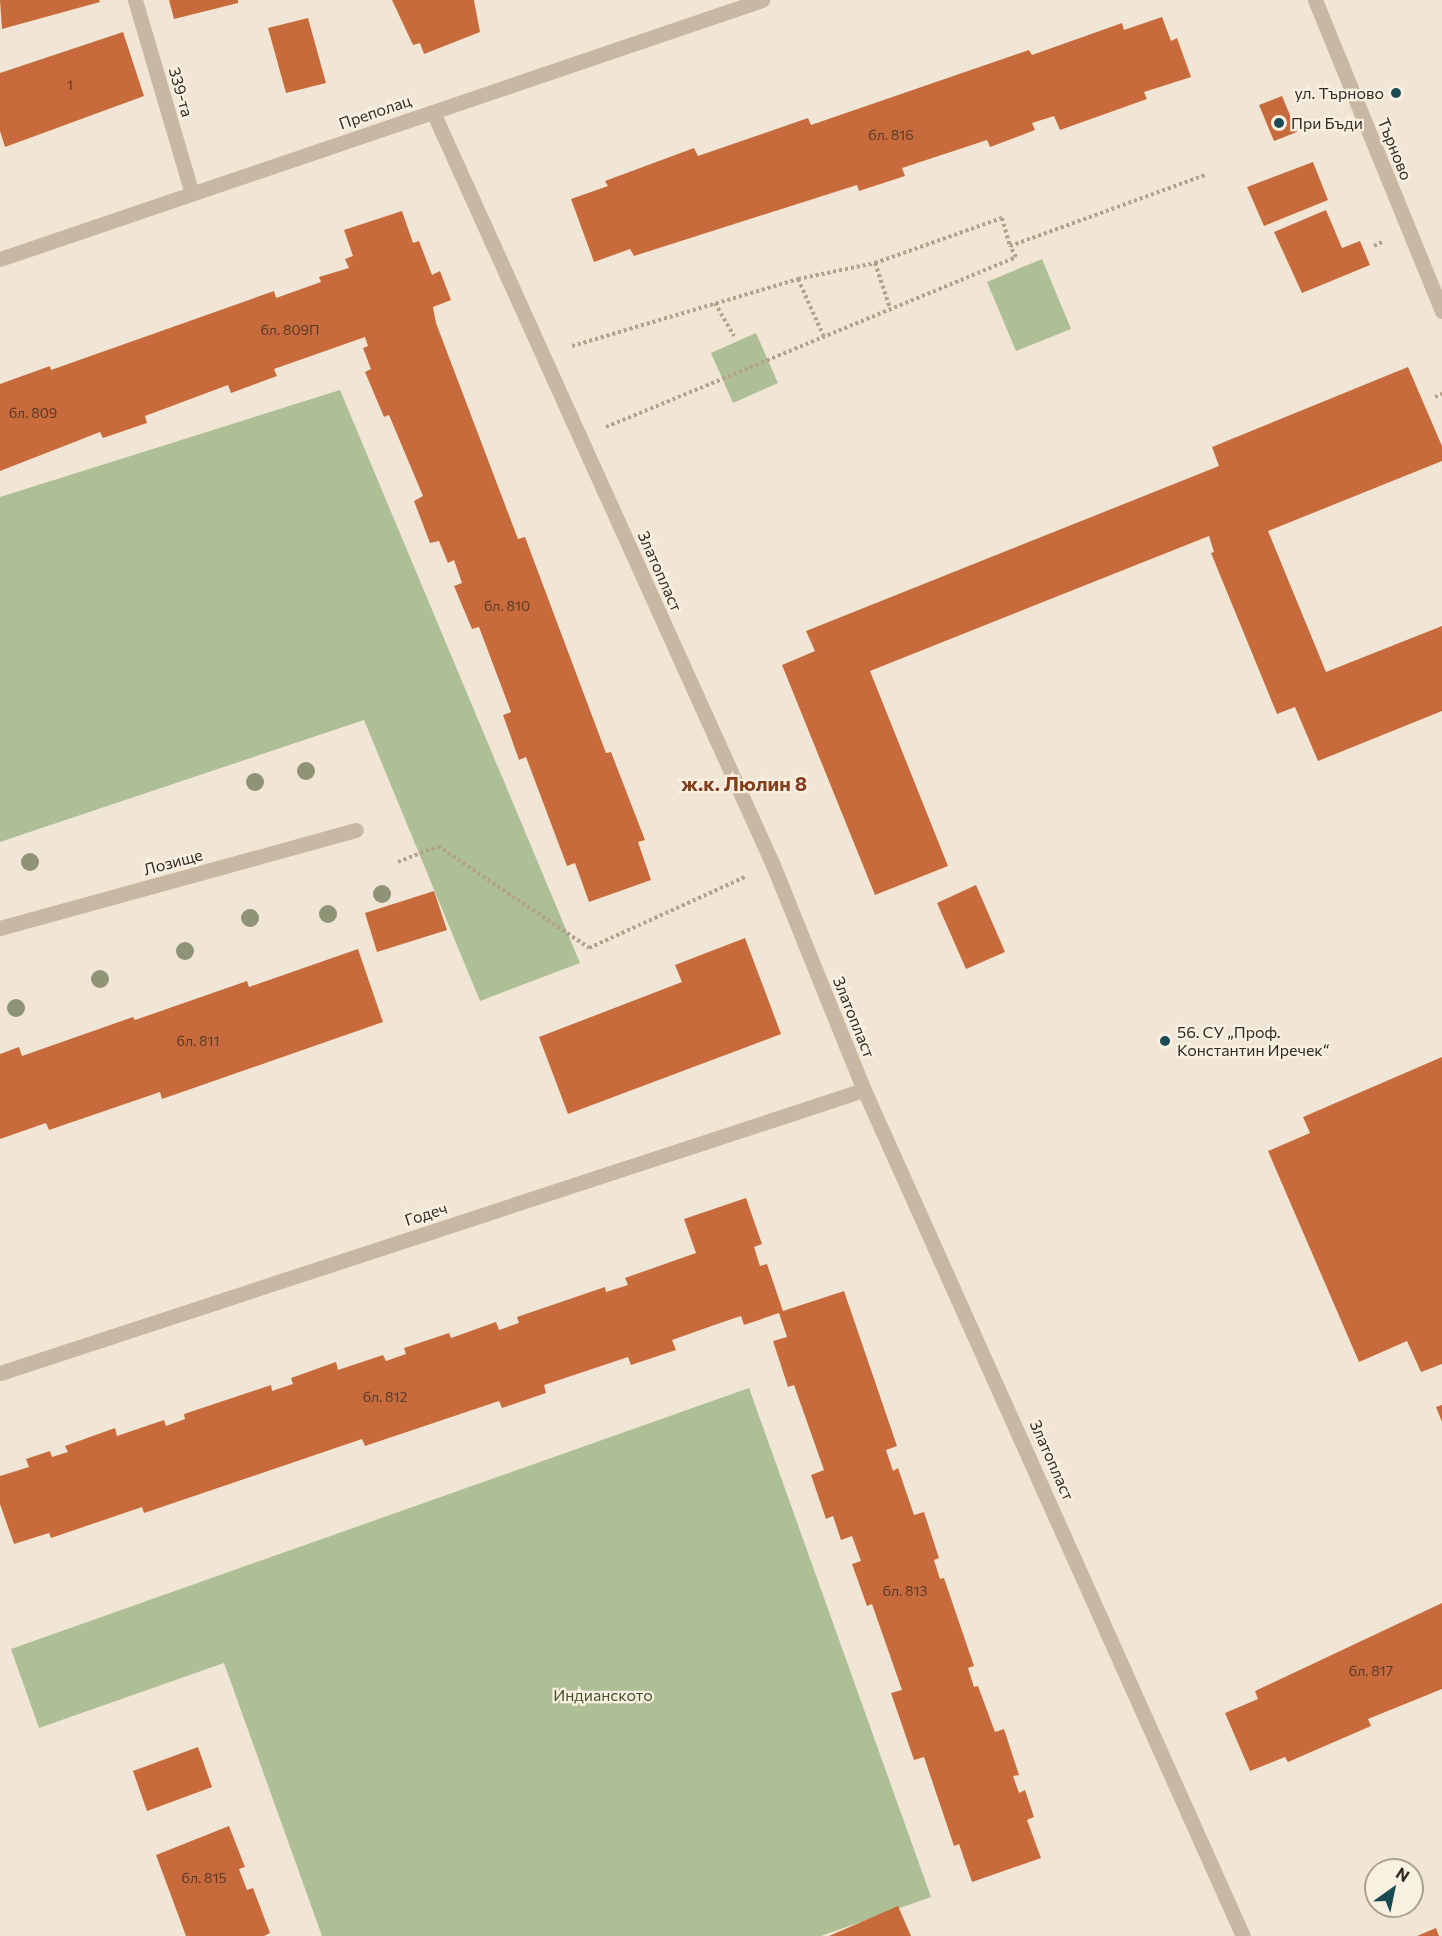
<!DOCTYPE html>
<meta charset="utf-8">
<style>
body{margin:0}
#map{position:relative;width:1442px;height:1936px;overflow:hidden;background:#f1e6d5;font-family:Commissioner,sans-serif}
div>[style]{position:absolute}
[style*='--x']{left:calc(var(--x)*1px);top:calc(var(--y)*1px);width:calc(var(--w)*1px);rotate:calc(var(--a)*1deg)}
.green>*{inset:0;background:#aebf96}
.building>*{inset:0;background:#c86b3c}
.path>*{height:4px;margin-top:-2px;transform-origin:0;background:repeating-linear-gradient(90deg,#b4a18c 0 3px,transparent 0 6px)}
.minor>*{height:15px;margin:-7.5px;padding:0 7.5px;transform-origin:7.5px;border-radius:7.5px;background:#c8b7a2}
.tertiary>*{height:15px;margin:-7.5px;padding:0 7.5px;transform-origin:7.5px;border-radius:7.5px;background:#c8b7a2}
.trees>*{width:18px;height:18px;margin:-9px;border-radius:50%;background:#8f9476}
.dots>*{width:16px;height:16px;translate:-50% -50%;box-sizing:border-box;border:3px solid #f9f0e1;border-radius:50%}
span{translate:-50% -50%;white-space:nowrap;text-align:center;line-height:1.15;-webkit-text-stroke:4.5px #f9f0e1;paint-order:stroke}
.number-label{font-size:14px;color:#583a2a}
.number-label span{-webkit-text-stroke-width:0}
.street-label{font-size:16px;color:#332a24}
.poi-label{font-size:16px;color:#332a24}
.right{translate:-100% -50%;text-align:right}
.left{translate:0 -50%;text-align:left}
.park-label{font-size:16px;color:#3e5128}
.quarter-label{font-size:20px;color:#823e1d;font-weight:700}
.north{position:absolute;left:1364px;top:1858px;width:60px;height:60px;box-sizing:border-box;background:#f9f0e1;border:2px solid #aaa195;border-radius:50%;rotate:33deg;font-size:16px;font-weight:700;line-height:24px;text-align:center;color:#332a24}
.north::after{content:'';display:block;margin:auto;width:21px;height:27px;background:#1a4b54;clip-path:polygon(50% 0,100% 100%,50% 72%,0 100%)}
</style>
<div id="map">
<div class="green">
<div style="clip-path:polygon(1042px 259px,1071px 329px,1016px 351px,987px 282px)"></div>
<div style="clip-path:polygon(756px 333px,778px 383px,733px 403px,711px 353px)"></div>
<div style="clip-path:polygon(340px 390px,580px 963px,480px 1001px,364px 720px,0 842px,0 497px)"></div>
<div style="clip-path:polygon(749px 1388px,931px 1897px,821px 1936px,322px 1936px,224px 1663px,39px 1728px,11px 1649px)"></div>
</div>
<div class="building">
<div style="clip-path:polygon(0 0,99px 0,100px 2px,2px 29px)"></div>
<div style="clip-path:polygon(169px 0,238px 0,238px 3px,174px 19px)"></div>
<div style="clip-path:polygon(392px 0,474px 0,480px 32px,424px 54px,420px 43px,413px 45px)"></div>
<div style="clip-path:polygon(1162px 17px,1171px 41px,1177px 38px,1191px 77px,1144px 92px,1147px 99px,1060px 130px,1054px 116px,1032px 123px,1035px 130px,990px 147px,987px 140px,902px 168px,905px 176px,859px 191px,857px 185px,634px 256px,630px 249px,594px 262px,571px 199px,608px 186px,605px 181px,694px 148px,698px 156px,808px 118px,811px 125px,1029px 50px,1032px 55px,1122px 23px,1124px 30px)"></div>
<div style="clip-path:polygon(308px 18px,326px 83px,286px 93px,268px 28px)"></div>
<div style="clip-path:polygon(123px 32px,144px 96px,5px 147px,0 131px,0 73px)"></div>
<div style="clip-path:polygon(1282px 96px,1297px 132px,1274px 141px,1259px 105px)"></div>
<div style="clip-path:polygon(1313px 162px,1328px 200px,1264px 226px,1247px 187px)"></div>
<div style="clip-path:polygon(1326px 210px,1342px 248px,1360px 241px,1370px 265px,1302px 293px,1274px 232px)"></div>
<div style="clip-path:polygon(402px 211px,413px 243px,419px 241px,432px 275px,440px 271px,451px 300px,433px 307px,436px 323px,518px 539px,525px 537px,606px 753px,611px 752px,645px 840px,638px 842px,651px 880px,589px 902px,575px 863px,567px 866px,526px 757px,519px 760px,503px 715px,511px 712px,479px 627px,472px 629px,454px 586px,462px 583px,454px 560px,448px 563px,439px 541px,430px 543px,414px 501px,423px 496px,389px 415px,384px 417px,365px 372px,371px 369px,363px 348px,368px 346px,365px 337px,274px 369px,277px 376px,231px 393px,228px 385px,145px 416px,147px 423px,103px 438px,100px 432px,0 471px,0 384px,50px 366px,51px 370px,274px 291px,276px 298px,321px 282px,319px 277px,349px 268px,345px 259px,353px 256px,344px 230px)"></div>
<div style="clip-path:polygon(1408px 367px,1442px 446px,1442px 461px,1268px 531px,1326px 672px,1442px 626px,1442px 711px,1318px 761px,1295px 707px,1277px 714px,1211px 553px,1214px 552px,1209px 536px,870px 671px,948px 866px,875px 895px,782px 665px,815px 651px,806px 631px,1219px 466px,1212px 447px)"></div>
<div style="clip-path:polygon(976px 885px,1005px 952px,966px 969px,937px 903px)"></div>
<div style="clip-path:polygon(434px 891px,447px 930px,377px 952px,365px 913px)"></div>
<div style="clip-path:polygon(745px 938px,781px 1034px,568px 1114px,539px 1037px,682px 982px,675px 965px)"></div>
<div style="clip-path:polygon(358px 949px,383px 1022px,162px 1099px,160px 1092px,49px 1130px,46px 1123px,0 1139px,0 1054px,19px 1047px,22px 1056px,133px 1017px,135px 1020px,247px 981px,249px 987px)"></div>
<div style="clip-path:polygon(1442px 1057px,1442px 1364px,1421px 1372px,1407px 1341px,1359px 1362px,1268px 1151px,1310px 1133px,1303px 1117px)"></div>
<div style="clip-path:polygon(746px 1198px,762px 1244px,754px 1247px,760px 1266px,767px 1264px,783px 1311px,844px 1291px,897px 1446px,886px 1450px,893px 1471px,898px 1468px,914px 1515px,924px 1512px,939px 1558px,934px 1560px,940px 1579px,944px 1578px,974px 1666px,968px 1668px,974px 1687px,978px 1686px,995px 1732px,1004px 1729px,1019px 1775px,1013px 1776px,1019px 1793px,1025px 1790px,1034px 1817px,1027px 1820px,1041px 1858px,972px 1882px,959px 1844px,954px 1846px,924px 1757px,914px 1760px,891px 1693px,902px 1690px,872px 1604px,867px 1606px,852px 1564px,861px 1561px,852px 1536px,841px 1540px,833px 1516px,826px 1519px,811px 1475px,824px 1470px,794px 1385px,788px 1387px,773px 1341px,787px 1337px,779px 1313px,744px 1325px,741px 1316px,720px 1323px,672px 1340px,676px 1350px,631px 1365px,628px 1357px,544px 1385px,546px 1393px,502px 1408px,499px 1401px,365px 1446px,362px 1439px,144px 1513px,142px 1507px,51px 1538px,49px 1533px,14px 1544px,0 1504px,0 1476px,29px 1467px,26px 1459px,50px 1451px,52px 1457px,68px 1452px,65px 1446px,115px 1428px,117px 1436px,164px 1420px,166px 1426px,185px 1419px,184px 1414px,271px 1385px,272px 1391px,293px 1384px,291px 1378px,336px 1362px,338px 1370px,383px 1355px,386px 1361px,406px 1354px,404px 1348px,449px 1333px,451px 1338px,496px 1322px,499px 1330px,519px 1323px,517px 1317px,605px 1287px,606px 1292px,628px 1285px,625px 1278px,696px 1253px,684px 1219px)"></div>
<div style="clip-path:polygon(1442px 1405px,1442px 1422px,1436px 1407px)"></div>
<div style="clip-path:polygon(1442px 1603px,1442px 1689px,1368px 1719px,1371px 1726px,1288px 1762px,1285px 1757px,1250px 1771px,1225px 1713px,1258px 1699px,1255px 1691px)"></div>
<div style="clip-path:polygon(198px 1747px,212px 1787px,147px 1811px,133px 1771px)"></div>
<div style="clip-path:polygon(229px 1826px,245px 1867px,239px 1869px,247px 1890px,253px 1888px,270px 1933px,264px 1936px,186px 1936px,156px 1855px)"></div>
<div style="clip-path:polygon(898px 1906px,911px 1936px,829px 1936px)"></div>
<div style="clip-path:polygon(1436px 1928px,1439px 1936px,1417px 1936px)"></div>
</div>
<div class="path">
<div style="--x:1374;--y:246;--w:9;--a:-27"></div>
<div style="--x:875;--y:263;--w:47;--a:71.6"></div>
<div style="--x:798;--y:279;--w:64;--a:65.9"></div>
<div style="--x:715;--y:303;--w:38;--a:60"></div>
<div style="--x:572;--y:346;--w:236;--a:-16.5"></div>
<div style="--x:798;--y:279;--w:79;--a:-11.7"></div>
<div style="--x:875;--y:263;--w:135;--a:-19.5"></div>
<div style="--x:1002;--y:218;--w:29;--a:74"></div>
<div style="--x:1010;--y:246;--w:208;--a:-20"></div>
<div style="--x:1435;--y:397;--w:8;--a:-23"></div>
<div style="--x:606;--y:427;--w:444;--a:-22.5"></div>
<div style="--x:1016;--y:257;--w:13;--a:-119"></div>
<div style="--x:398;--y:862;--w:43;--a:-21.8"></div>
<div style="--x:438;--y:846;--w:182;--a:34"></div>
<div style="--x:589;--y:948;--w:174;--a:-24.5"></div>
</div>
<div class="minor">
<div style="--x:135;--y:0;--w:202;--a:73.6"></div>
<div style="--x:433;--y:112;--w:826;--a:65.7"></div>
<div style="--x:773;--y:865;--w:243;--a:68"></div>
<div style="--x:864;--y:1090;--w:927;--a:65.87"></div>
<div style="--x:0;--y:259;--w:805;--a:-18.77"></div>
<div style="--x:0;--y:928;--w:369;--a:-15.4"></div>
<div style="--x:0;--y:1373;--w:909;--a:-18.14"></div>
</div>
<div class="tertiary">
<div style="--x:1315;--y:0;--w:336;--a:67.8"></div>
</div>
<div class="trees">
<div style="left:306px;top:771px"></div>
<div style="left:255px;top:782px"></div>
<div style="left:30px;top:862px"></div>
<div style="left:382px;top:894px"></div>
<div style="left:328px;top:914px"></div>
<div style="left:250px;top:918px"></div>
<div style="left:185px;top:951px"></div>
<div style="left:100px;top:979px"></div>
<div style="left:16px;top:1008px"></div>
</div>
<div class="dots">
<div style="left:1396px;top:93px;background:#1a4b54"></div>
<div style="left:1279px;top:123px;background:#1a4b54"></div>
<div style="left:1165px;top:1041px;background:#1a4b54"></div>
</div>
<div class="number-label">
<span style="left:70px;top:85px">1</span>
<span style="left:891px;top:135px">бл. 816</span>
<span style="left:290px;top:330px">бл. 809П</span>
<span style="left:33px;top:413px">бл. 809</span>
<span style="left:507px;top:606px">бл. 810</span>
<span style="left:198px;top:1041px">бл. 811</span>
<span style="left:385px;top:1397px">бл. 812</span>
<span style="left:905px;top:1591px">бл. 813</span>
<span style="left:1371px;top:1671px">бл. 817</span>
<span style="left:204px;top:1878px">бл. 815</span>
</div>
<div class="street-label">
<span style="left:181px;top:92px;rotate:74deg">339-та</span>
<span style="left:375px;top:112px;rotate:-19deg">Преполац</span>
<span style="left:1395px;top:149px;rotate:68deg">Търново</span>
<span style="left:660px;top:571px;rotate:66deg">Златопласт</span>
<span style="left:173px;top:862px;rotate:-15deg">Лозище</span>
<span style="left:854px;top:1017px;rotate:68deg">Златопласт</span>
<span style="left:426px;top:1214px;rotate:-18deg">Годеч</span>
<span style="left:1052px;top:1460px;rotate:66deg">Златопласт</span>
</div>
<div class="poi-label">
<span class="right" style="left:1384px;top:93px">ул. Търново</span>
<span class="left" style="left:1291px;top:123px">При Бъди</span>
<span class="left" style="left:1177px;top:1041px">56. СУ „Проф.<br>Константин Иречек“</span>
</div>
<div class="park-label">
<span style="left:603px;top:1695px">Индианското</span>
</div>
<div class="quarter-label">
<span style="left:744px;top:783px">ж.к. Люлин 8</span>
</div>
<div class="north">N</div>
</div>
